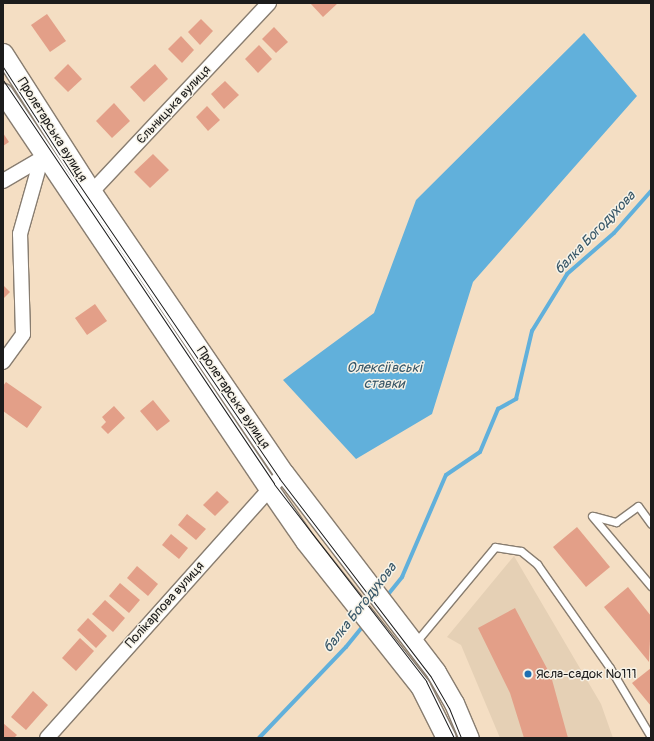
<!DOCTYPE html>
<meta charset="utf-8">
<style>
body{margin:0}
#map{position:relative;width:654px;height:741px;overflow:hidden;background:#f4dec3;font-family:Pangolin,sans-serif}
div>[style]{position:absolute}
[style*='--x']{left:calc(var(--x)*1px);top:calc(var(--y)*1px);width:calc(var(--w)*1px);rotate:calc(var(--a)*1deg)}
.built>*{inset:0;background:#e5d0b5}
.water>*{inset:0;background:#61b0db}
.stream>*{height:4px;margin:-2px;padding:0 2px;transform-origin:2px;border-radius:2px;background:#61b0db}
.building>*{inset:0;background:#e39f88}
.roads{filter:drop-shadow(1px 0 #887d70) drop-shadow(-1px 0 #887d70) drop-shadow(0 1px #887d70) drop-shadow(0 -1px #887d70)}
.lane>*{height:7px;margin:-3.5px;padding:0 3.5px;transform-origin:3.5px;border-radius:3.5px;background:#fff}
.street>*{height:14px;margin:-7px;padding:0 7px;transform-origin:7px;border-radius:7px;background:#fff}
.secondary>*{height:19px;margin:-9.5px;padding:0 9.5px;transform-origin:9.5px;border-radius:9.5px;background:#fff}
.tram>*{height:1px;margin:-0.5px;padding:0 0.5px;transform-origin:0.5px;border-radius:0.5px;background:#1c1c1c}
.dots>*{width:11px;height:11px;translate:-50% -50%;box-sizing:border-box;border:2px solid #f7f3e8;border-radius:50%}
span{translate:-50% -50%;white-space:nowrap;text-align:center;line-height:1.15;-webkit-text-stroke:3px #f7f3e8;paint-order:stroke}
.street-label{font-size:13px;color:#1c1c1c}
.poi-label{font-size:13px;color:#1c1c1c}
.left{translate:0 -50%;text-align:left}
.water-label{font-size:14px;color:#385768;font-style:italic}
.frame{position:absolute;inset:0;border:4px solid #1c1c1c;pointer-events:none}
</style>
<div id="map">
<div class="built">
<div style="clip-path:polygon(514px 556px,601px 704px,613px 738px,500px 738px,461px 645px,447px 637px)"></div>
</div>
<div class="water">
<div style="clip-path:polygon(584px 33px,637px 96px,473px 282px,432px 414px,356px 459px,283px 380px,374px 313px,416px 200px)"></div>
</div>
<div class="stream">
<div style="--x:386;--y:597;--w:26;--a:-51"></div>
<div style="--x:402;--y:577;--w:111;--a:-66.7"></div>
<div style="--x:446;--y:475;--w:41;--a:-34.1"></div>
<div style="--x:480;--y:452;--w:47;--a:-67.3"></div>
<div style="--x:498;--y:409;--w:21;--a:-29"></div>
<div style="--x:516;--y:399;--w:70;--a:-76.8"></div>
<div style="--x:532;--y:331;--w:67;--a:-58.4"></div>
<div style="--x:567;--y:274;--w:62;--a:-41.1"></div>
<div style="--x:614;--y:233;--w:56;--a:-48.6"></div>
<div style="--x:259;--y:738;--w:126;--a:-46.3"></div>
<div style="--x:346;--y:647;--w:28;--a:-51"></div>
</div>
<div class="building">
<div style="clip-path:polygon(310px 3px,338px 3px,323px 17px)"></div>
<div style="clip-path:polygon(47px 14px,66px 41px,50px 52px,31px 25px)"></div>
<div style="clip-path:polygon(201px 19px,213px 31px,200px 45px,188px 32px)"></div>
<div style="clip-path:polygon(274px 27px,288px 42px,276px 53px,262px 39px)"></div>
<div style="clip-path:polygon(181px 36px,194px 50px,182px 63px,168px 49px)"></div>
<div style="clip-path:polygon(259px 45px,272px 59px,258px 73px,245px 59px)"></div>
<div style="clip-path:polygon(68px 64px,82px 79px,68px 92px,54px 78px)"></div>
<div style="clip-path:polygon(155px 64px,168px 79px,144px 102px,130px 87px)"></div>
<div style="clip-path:polygon(225px 81px,239px 95px,224px 109px,211px 94px)"></div>
<div style="clip-path:polygon(114px 103px,130px 121px,112px 138px,96px 121px)"></div>
<div style="clip-path:polygon(207px 106px,220px 120px,208px 131px,196px 117px)"></div>
<div style="clip-path:polygon(3px 133px,9px 142px,3px 146px)"></div>
<div style="clip-path:polygon(153px 154px,169px 170px,150px 188px,134px 172px)"></div>
<div style="clip-path:polygon(3px 285px,10px 292px,3px 299px)"></div>
<div style="clip-path:polygon(95px 304px,107px 321px,87px 335px,75px 318px)"></div>
<div style="clip-path:polygon(6px 382px,42px 407px,27px 428px,3px 411px,3px 386px)"></div>
<div style="clip-path:polygon(153px 400px,170px 421px,157px 431px,140px 411px)"></div>
<div style="clip-path:polygon(114px 406px,125px 418px,108px 434px,101px 427px,106px 422px,102px 417px)"></div>
<div style="clip-path:polygon(217px 491px,229px 502px,215px 516px,203px 505px)"></div>
<div style="clip-path:polygon(187px 514px,206px 529px,196px 540px,178px 525px)"></div>
<div style="clip-path:polygon(577px 527px,610px 567px,586px 587px,553px 547px)"></div>
<div style="clip-path:polygon(171px 534px,188px 548px,179px 559px,162px 545px)"></div>
<div style="clip-path:polygon(137px 566px,158px 584px,148px 596px,127px 578px)"></div>
<div style="clip-path:polygon(120px 583px,140px 600px,129px 613px,109px 596px)"></div>
<div style="clip-path:polygon(628px 587px,651px 616px,649px 662px,604px 607px)"></div>
<div style="clip-path:polygon(105px 600px,125px 618px,113px 632px,92px 614px)"></div>
<div style="clip-path:polygon(515px 608px,551px 676px,568px 738px,524px 738px,510px 693px,478px 628px)"></div>
<div style="clip-path:polygon(88px 618px,107px 636px,96px 648px,77px 630px)"></div>
<div style="clip-path:polygon(80px 638px,94px 651px,76px 671px,62px 658px)"></div>
<div style="clip-path:polygon(651px 668px,651px 706px,632px 683px)"></div>
<div style="clip-path:polygon(33px 691px,48px 705px,26px 730px,11px 717px)"></div>
<div style="clip-path:polygon(3px 723px,17px 735px,14px 738px,3px 738px)"></div>
</div>
<div class="roads">
<div class="lane">
<div style="--x:592;--y:516;--w:92;--a:49.9"></div>
<div style="--x:593;--y:516;--w:24;--a:15"></div>
<div style="--x:616;--y:522;--w:27;--a:-36"></div>
<div style="--x:638;--y:506;--w:22;--a:54"></div>
<div style="--x:415;--y:643;--w:125;--a:-50.2"></div>
<div style="--x:495;--y:547;--w:26;--a:9"></div>
<div style="--x:521;--y:551;--w:21;--a:39"></div>
<div style="--x:537;--y:564;--w:127;--a:54.9"></div>
<div style="--x:610;--y:668;--w:80;--a:59.3"></div>
</div>
<div class="street">
<div style="--x:3;--y:181;--w:48;--a:-30.3"></div>
<div style="--x:85;--y:199;--w:269;--a:-46.8"></div>
<div style="--x:3;--y:362;--w:34;--a:-54"></div>
<div style="--x:23;--y:334;--w:100;--a:-91.7"></div>
<div style="--x:20;--y:234;--w:77;--a:-74.2"></div>
<div style="--x:47;--y:738;--w:356;--a:-48.2"></div>
</div>
<div class="secondary">
<div style="--x:3;--y:53;--w:165;--a:57.4"></div>
<div style="--x:92;--y:192;--w:340;--a:55.7"></div>
<div style="--x:284;--y:473;--w:250;--a:52.6"></div>
<div style="--x:436;--y:672;--w:36;--a:60"></div>
<div style="--x:454;--y:703;--w:38;--a:67"></div>
<div style="--x:3;--y:93;--w:477;--a:56.1"></div>
<div style="--x:269;--y:489;--w:63;--a:55.3"></div>
<div style="--x:305;--y:541;--w:185;--a:51.6"></div>
<div style="--x:420;--y:686;--w:58;--a:63.4"></div>
</div>
</div>
<div class="tram">
<div style="--x:3;--y:67;--w:135;--a:57.1"></div>
<div style="--x:76;--y:180;--w:361;--a:55.7"></div>
<div style="--x:279;--y:478;--w:250;--a:52.6"></div>
<div style="--x:431;--y:677;--w:36;--a:60"></div>
<div style="--x:449;--y:708;--w:32;--a:68"></div>
<div style="--x:3;--y:80;--w:486;--a:56.1"></div>
<div style="--x:274;--y:484;--w:249;--a:52.3"></div>
<div style="--x:426;--y:681;--w:64;--a:63.8"></div>
</div>
<div class="dots">
<div style="left:528px;top:674px;background:#1f6fb2"></div>
</div>
<div class="street-label">
<span style="left:174px;top:105px;rotate:-47deg">Єльницька вулиця</span>
<span style="left:52px;top:130px;rotate:58deg">Пролетарська вулиця</span>
<span style="left:233px;top:398px;rotate:56deg">Пролетарська вулиця</span>
<span style="left:165px;top:605px;rotate:-48deg">Полікарпова вулиця</span>
</div>
<div class="poi-label">
<span class="left" style="left:536px;top:674px">Ясла-садок №111</span>
</div>
<div class="water-label">
<span style="left:595px;top:233px;rotate:-46deg">балка Богодухова</span>
<span style="left:384px;top:376px">Олексіївські<br>ставки</span>
<span style="left:360px;top:608px;rotate:-52deg">балка Богодухова</span>
</div>
<div class="frame"></div>
</div>
